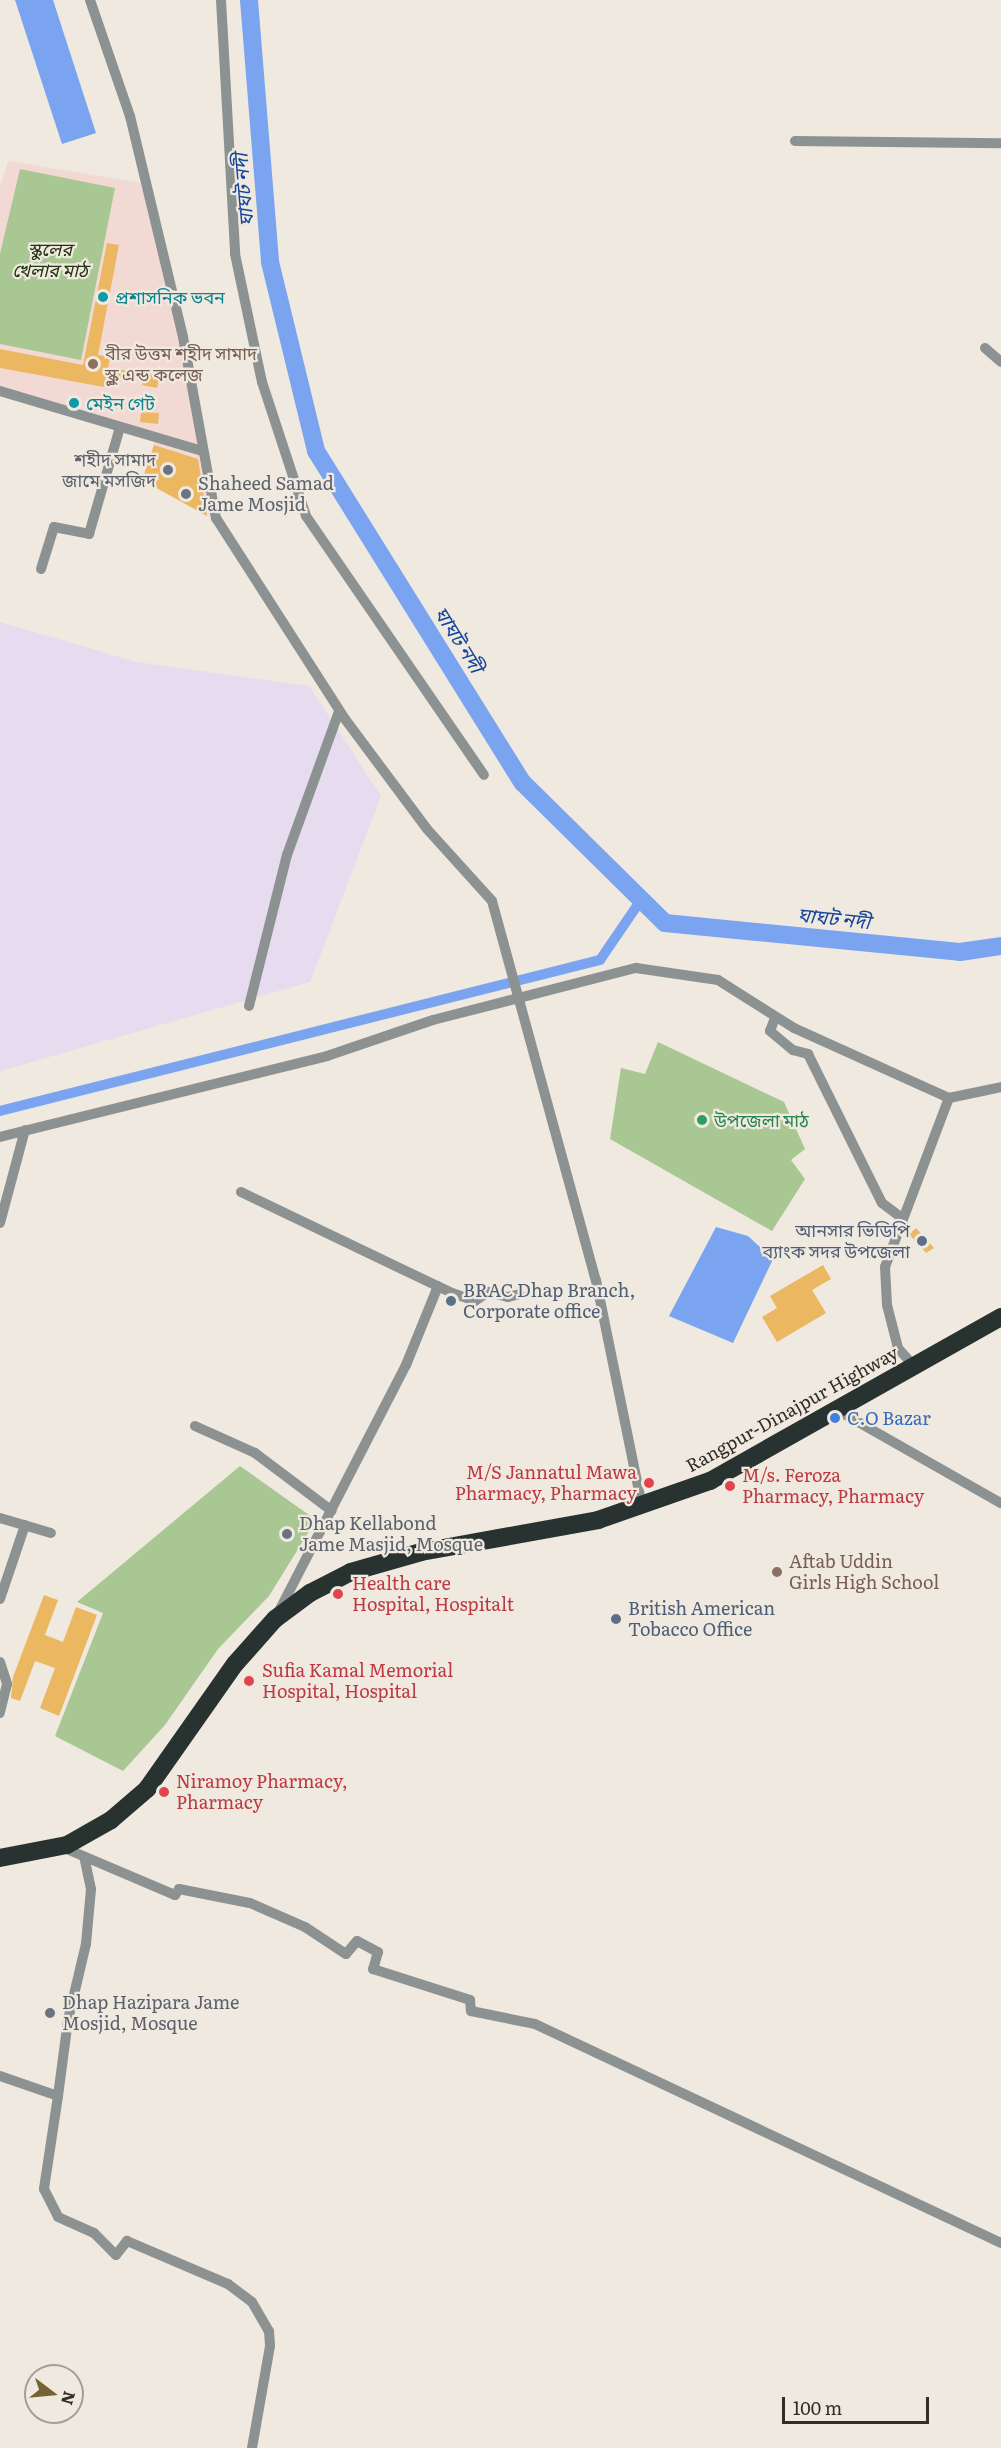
<!DOCTYPE html>
<meta charset="utf-8">
<style>
body{margin:0}
#map{position:relative;width:1001px;height:2448px;overflow:hidden;background:#efe9df;font-family:Literata,"Noto Sans Bengali",serif}
div>[style]{position:absolute}
[style*='--x']{left:calc(var(--x)*1px);top:calc(var(--y)*1px);width:calc(var(--w)*1px);rotate:calc(var(--a)*1deg)}
.industrial>*{inset:0;background:#e6dbef}
.education>*{inset:0;background:#f3d9d3}
.green>*{inset:0;background:#a8c792}
.water>*{inset:0;background:#7aa4ef}
.canal>*{height:10px;margin:-5px;padding:0 5px;transform-origin:5px;border-radius:5px;background:#7aa4ef}
.river>*{height:18px;margin:-9px;padding:0 9px;transform-origin:9px;border-radius:9px;background:#7aa4ef}
.building>*{inset:0;background:#ecb761}
.street>*{height:10px;margin:-5px;padding:0 5px;transform-origin:5px;border-radius:5px;background:#8c9291}
.highway>*{height:18px;margin:-9px;padding:0 9px;transform-origin:9px;border-radius:9px;background:#283331}
.dots>*{width:16px;height:16px;translate:-50% -50%;box-sizing:border-box;border:3px solid #efe9df;border-radius:50%}
span{translate:-50% -50%;white-space:nowrap;text-align:center;line-height:1.15;-webkit-text-stroke:4.5px #efe9df;paint-order:stroke}
.park-label{font-size:18px;color:#203210;font-style:italic}
.culture-label{font-size:18px;color:#0d838f}
.left{translate:0 -50%;text-align:left}
.education-label{font-size:18px;color:#785e54}
.worship-label{font-size:18px;color:#5b616d}
.right{translate:-100% -50%;text-align:right}
.leisure-label{font-size:18px;color:#27864d}
.service-label{font-size:18px;color:#4e5e75}
.street-label{font-size:18px;color:#302e2a}
.shop-label{font-size:18px;color:#366cbe}
.health-label{font-size:18px;color:#be3a42}
.water-label{font-size:20px;color:#17459c;font-style:italic}
.north{position:absolute;left:24px;top:2364px;width:60px;height:60px;box-sizing:border-box;background:#efe9df;border:2px solid #a39e97;border-radius:50%;rotate:106deg;font-size:16px;font-weight:700;line-height:24px;text-align:center;color:#302e2a}
.north::after{content:'';display:block;margin:auto;width:21px;height:27px;background:#736432;clip-path:polygon(50% 0,100% 100%,50% 72%,0 100%)}
.scale{position:absolute;left:782px;top:2397px;width:147px;height:27px;box-sizing:border-box;border:3px solid #302e2a;border-top:0;padding-left:8px;font-size:18px;line-height:21px;white-space:nowrap;color:#302e2a;-webkit-text-stroke:4px #efe9df;paint-order:stroke}
</style>
<div id="map">
<div class="industrial">
<div style="clip-path:polygon(0 622px,136px 662px,309px 686px,381px 796px,310px 982px,0 1071px)"></div>
</div>
<div class="education">
<div style="clip-path:polygon(8px 161px,146px 184px,182px 338px,215px 518px,142px 481px,156px 438px,0 391px,0 188px)"></div>
</div>
<div class="green">
<div style="clip-path:polygon(20px 169px,115px 188px,81px 360px,0 344px,0 254px)"></div>
<div style="clip-path:polygon(658px 1042px,784px 1102px,805px 1149px,791px 1160px,805px 1179px,772px 1231px,610px 1139px,621px 1068px,645px 1074px)"></div>
<div style="clip-path:polygon(240px 1466px,316px 1520px,269px 1596px,218px 1649px,165px 1725px,123px 1771px,55px 1736px,103px 1613px,77px 1602px)"></div>
</div>
<div class="water">
<div style="clip-path:polygon(15px 0,53px 0,96px 133px,62px 144px)"></div>
<div style="clip-path:polygon(716px 1227px,748px 1236px,773px 1259px,733px 1343px,669px 1316px)"></div>
</div>
<div class="canal">
<div style="--x:0;--y:1111;--w:619;--a:-14.13"></div>
<div style="--x:600;--y:960;--w:73;--a:-55.7"></div>
</div>
<div class="river">
<div style="--x:249;--y:0;--w:263;--a:85.4"></div>
<div style="--x:270;--y:262;--w:195;--a:76.3"></div>
<div style="--x:316;--y:451;--w:391;--a:58.1"></div>
<div style="--x:523;--y:783;--w:199;--a:44.6"></div>
<div style="--x:665;--y:923;--w:296;--a:5.6"></div>
<div style="--x:960;--y:952;--w:41;--a:-8.3"></div>
</div>
<div class="building">
<div style="clip-path:polygon(107px 243px,119px 245px,98px 355px,110px 357px,108px 368px,129px 371px,127px 380px,106px 377px,104px 387px,0 368px,0 349px,83px 365px)"></div>
<div style="clip-path:polygon(144px 371px,160px 374px,157px 388px,142px 385px)"></div>
<div style="clip-path:polygon(141px 412px,159px 413px,158px 424px,140px 422px)"></div>
<div style="clip-path:polygon(154px 445px,198px 459px,207px 516px,142px 480px)"></div>
<div style="clip-path:polygon(916px 1228px,934px 1248px,926px 1253px,909px 1234px)"></div>
<div style="clip-path:polygon(823px 1265px,831px 1279px,812px 1290px,826px 1313px,777px 1342px,762px 1317px,777px 1308px,770px 1296px)"></div>
<div style="clip-path:polygon(44px 1595px,58px 1600px,45px 1635px,63px 1642px,76px 1607px,97px 1615px,59px 1716px,40px 1708px,55px 1668px,35px 1661px,20px 1701px,11px 1698px,13px 1677px)"></div>
</div>
<div class="street">
<div style="--x:90;--y:0;--w:123;--a:71"></div>
<div style="--x:130;--y:116;--w:227;--a:76.5"></div>
<div style="--x:183;--y:337;--w:184;--a:79.7"></div>
<div style="--x:216;--y:518;--w:239;--a:57.3"></div>
<div style="--x:345;--y:719;--w:137;--a:53.3"></div>
<div style="--x:427;--y:829;--w:97;--a:47.9"></div>
<div style="--x:492;--y:901;--w:393;--a:74.7"></div>
<div style="--x:596;--y:1280;--w:231;--a:78.5"></div>
<div style="--x:221;--y:0;--w:254;--a:86.8"></div>
<div style="--x:235;--y:254;--w:131;--a:78.1"></div>
<div style="--x:262;--y:382;--w:141;--a:71.8"></div>
<div style="--x:306;--y:516;--w:314;--a:55.5"></div>
<div style="--x:795;--y:141;--w:206;--a:0.6"></div>
<div style="--x:985;--y:348;--w:21;--a:41"></div>
<div style="--x:0;--y:391;--w:211;--a:16.5"></div>
<div style="--x:41;--y:569;--w:44;--a:-72.8"></div>
<div style="--x:54;--y:527;--w:36;--a:11"></div>
<div style="--x:89;--y:534;--w:111;--a:-73.8"></div>
<div style="--x:249;--y:1006;--w:156;--a:-75.9"></div>
<div style="--x:287;--y:855;--w:153;--a:-70.1"></div>
<div style="--x:775;--y:1018;--w:14;--a:111"></div>
<div style="--x:770;--y:1031;--w:30;--a:40"></div>
<div style="--x:793;--y:1050;--w:16;--a:15"></div>
<div style="--x:808;--y:1054;--w:166;--a:63.6"></div>
<div style="--x:882;--y:1203;--w:25;--a:37"></div>
<div style="--x:0;--y:1137;--w:337;--a:-13.9"></div>
<div style="--x:327;--y:1056;--w:112;--a:-18.8"></div>
<div style="--x:433;--y:1020;--w:210;--a:-14.4"></div>
<div style="--x:636;--y:968;--w:83;--a:8.3"></div>
<div style="--x:718;--y:980;--w:90;--a:32.3"></div>
<div style="--x:794;--y:1028;--w:170;--a:24.3"></div>
<div style="--x:241;--y:1192;--w:234;--a:25.6"></div>
<div style="--x:452;--y:1293;--w:24;--a:19"></div>
<div style="--x:475;--y:1301;--w:16;--a:-35"></div>
<div style="--x:488;--y:1292;--w:21;--a:14"></div>
<div style="--x:508;--y:1297;--w:12;--a:-14"></div>
<div style="--x:0;--y:1223;--w:96;--a:-75"></div>
<div style="--x:914;--y:1366;--w:24;--a:-132"></div>
<div style="--x:898;--y:1348;--w:44;--a:-104.3"></div>
<div style="--x:887;--y:1305;--w:38;--a:-93"></div>
<div style="--x:885;--y:1267;--w:181;--a:-69.3"></div>
<div style="--x:949;--y:1098;--w:53;--a:-11.9"></div>
<div style="--x:837;--y:1410;--w:189;--a:29.6"></div>
<div style="--x:195;--y:1426;--w:66;--a:24.2"></div>
<div style="--x:255;--y:1453;--w:96;--a:37"></div>
<div style="--x:0;--y:1518;--w:53;--a:16.4"></div>
<div style="--x:0;--y:1599;--w:78;--a:-71.3"></div>
<div style="--x:278;--y:1613;--w:279;--a:-62.7"></div>
<div style="--x:406;--y:1365;--w:85;--a:-67.9"></div>
<div style="--x:0;--y:1662;--w:23;--a:72"></div>
<div style="--x:7;--y:1684;--w:30;--a:104"></div>
<div style="--x:62;--y:1847;--w:123;--a:23"></div>
<div style="--x:175;--y:1895;--w:7;--a:-56"></div>
<div style="--x:179;--y:1889;--w:72;--a:11.2"></div>
<div style="--x:250;--y:1903;--w:60;--a:23.6"></div>
<div style="--x:305;--y:1927;--w:49;--a:33.4"></div>
<div style="--x:346;--y:1954;--w:17;--a:-50"></div>
<div style="--x:357;--y:1941;--w:24;--a:28"></div>
<div style="--x:378;--y:1952;--w:18;--a:106"></div>
<div style="--x:373;--y:1969;--w:102;--a:17.7"></div>
<div style="--x:470;--y:2000;--w:11;--a:85"></div>
<div style="--x:471;--y:2011;--w:65;--a:11.5"></div>
<div style="--x:535;--y:2024;--w:515;--a:25.17"></div>
<div style="--x:0;--y:2076;--w:61;--a:19"></div>
<div style="--x:58;--y:2096;--w:94;--a:98.6"></div>
<div style="--x:44;--y:2189;--w:31;--a:63"></div>
<div style="--x:58;--y:2217;--w:39;--a:24"></div>
<div style="--x:94;--y:2233;--w:31;--a:45"></div>
<div style="--x:116;--y:2255;--w:18;--a:-52"></div>
<div style="--x:127;--y:2241;--w:110;--a:23.1"></div>
<div style="--x:228;--y:2284;--w:30;--a:37"></div>
<div style="--x:252;--y:2302;--w:34;--a:60"></div>
<div style="--x:269;--y:2331;--w:15;--a:86"></div>
<div style="--x:270;--y:2346;--w:104;--a:100"></div>
<div style="--x:58;--y:2096;--w:77;--a:-82.5"></div>
<div style="--x:68;--y:2020;--w:78;--a:-76.7"></div>
<div style="--x:86;--y:1944;--w:55;--a:-84.8"></div>
<div style="--x:91;--y:1889;--w:33;--a:-102"></div>
</div>
<div class="highway">
<div style="--x:0;--y:1858;--w:68;--a:-11"></div>
<div style="--x:67;--y:1845;--w:51;--a:-29.6"></div>
<div style="--x:111;--y:1820;--w:48;--a:-40.7"></div>
<div style="--x:147;--y:1789;--w:153;--a:-54.9"></div>
<div style="--x:235;--y:1664;--w:60;--a:-48.4"></div>
<div style="--x:275;--y:1619;--w:44;--a:-36.6"></div>
<div style="--x:310;--y:1593;--w:46;--a:-27.1"></div>
<div style="--x:351;--y:1572;--w:73;--a:-15.9"></div>
<div style="--x:421;--y:1552;--w:180;--a:-10.2"></div>
<div style="--x:598;--y:1520;--w:119;--a:-19.2"></div>
<div style="--x:710;--y:1481;--w:334;--a:-29.4"></div>
</div>
<div class="dots">
<div style="left:103px;top:297px;background:#0f9aa8"></div>
<div style="left:93px;top:364px;background:#8d6e63"></div>
<div style="left:74px;top:403px;background:#0f9aa8"></div>
<div style="left:168px;top:470px;background:#6b7280"></div>
<div style="left:186px;top:494px;background:#6b7280"></div>
<div style="left:702px;top:1120px;background:#2e9e5b"></div>
<div style="left:922px;top:1241px;background:#5c6f8a"></div>
<div style="left:451px;top:1301px;background:#5c6f8a"></div>
<div style="left:835px;top:1418px;background:#3f7fe0"></div>
<div style="left:649px;top:1483px;background:#e0444e"></div>
<div style="left:730px;top:1486px;background:#e0444e"></div>
<div style="left:287px;top:1534px;background:#6b7280"></div>
<div style="left:777px;top:1572px;background:#8d6e63"></div>
<div style="left:338px;top:1594px;background:#e0444e"></div>
<div style="left:616px;top:1619px;background:#5c6f8a"></div>
<div style="left:249px;top:1681px;background:#e0444e"></div>
<div style="left:164px;top:1792px;background:#e0444e"></div>
<div style="left:50px;top:2013px;background:#6b7280"></div>
</div>
<div class="park-label">
<span style="left:50px;top:260px">স্কুলের<br>খেলার মাঠ</span>
</div>
<div class="culture-label">
<span class="left" style="left:115px;top:297px">প্রশাসনিক ভবন</span>
<span class="left" style="left:86px;top:403px">মেইন গেট</span>
</div>
<div class="education-label">
<span class="left" style="left:105px;top:364px">বীর উত্তম শহীদ সামাদ<br>স্কুল এন্ড কলেজ</span>
<span class="left" style="left:789px;top:1572px">Aftab Uddin<br>Girls High School</span>
</div>
<div class="worship-label">
<span class="right" style="left:156px;top:470px">শহীদ সামাদ<br>জামে মসজিদ</span>
<span class="left" style="left:198px;top:494px">Shaheed Samad<br>Jame Mosjid</span>
<span class="left" style="left:299px;top:1534px">Dhap Kellabond<br>Jame Masjid, Mosque</span>
<span class="left" style="left:62px;top:2013px">Dhap Hazipara Jame<br>Mosjid, Mosque</span>
</div>
<div class="leisure-label">
<span class="left" style="left:714px;top:1120px">উপজেলা মাঠ</span>
</div>
<div class="service-label">
<span class="right" style="left:910px;top:1241px">আনসার ভিডিপি<br>ব্যাংক সদর উপজেলা</span>
<span class="left" style="left:463px;top:1301px">BRAC Dhap Branch,<br>Corporate office</span>
<span class="left" style="left:628px;top:1619px">British American<br>Tobacco Office</span>
</div>
<div class="street-label">
<span style="left:792px;top:1409px;rotate:-29deg">Rangpur-Dinajpur Highway</span>
</div>
<div class="shop-label">
<span class="left" style="left:847px;top:1418px">C.O Bazar</span>
</div>
<div class="health-label">
<span class="right" style="left:637px;top:1483px">M/S Jannatul Mawa<br>Pharmacy, Pharmacy</span>
<span class="left" style="left:742px;top:1486px">M/s. Feroza<br>Pharmacy, Pharmacy</span>
<span class="left" style="left:352px;top:1594px">Health care<br>Hospital, Hospitalt</span>
<span class="left" style="left:262px;top:1681px">Sufia Kamal Memorial<br>Hospital, Hospital</span>
<span class="left" style="left:176px;top:1792px">Niramoy Pharmacy,<br>Pharmacy</span>
</div>
<div class="water-label">
<span style="left:242px;top:190px;rotate:-95deg">ঘাঘট নদী</span>
<span style="left:460px;top:639px;rotate:58deg">ঘাঘট নদী</span>
<span style="left:834px;top:917px;rotate:6deg">ঘাঘট নদী</span>
</div>
<div class="north">N</div>
<div class="scale">100 m</div>
</div>
